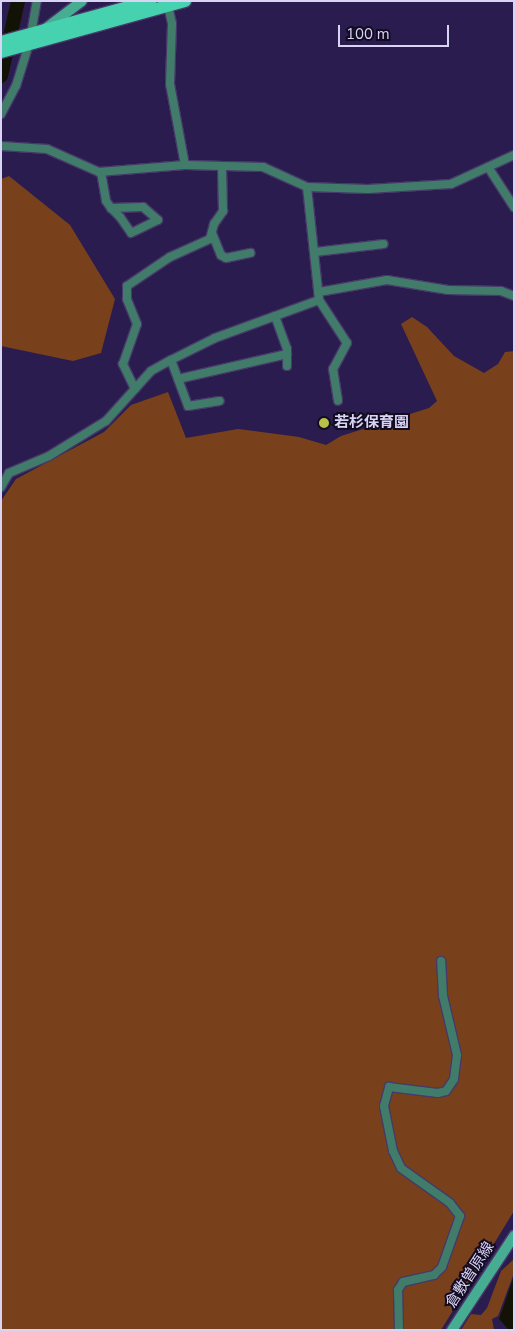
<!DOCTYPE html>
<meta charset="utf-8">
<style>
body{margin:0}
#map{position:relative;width:515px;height:1331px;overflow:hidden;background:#2b1c4f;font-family:"Nunito Sans","Noto Sans JP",sans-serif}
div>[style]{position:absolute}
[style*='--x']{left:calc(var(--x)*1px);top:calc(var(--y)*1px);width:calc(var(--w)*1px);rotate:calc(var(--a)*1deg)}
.forest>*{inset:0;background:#78411b}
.water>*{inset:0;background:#121304}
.river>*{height:14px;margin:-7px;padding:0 7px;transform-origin:7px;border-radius:7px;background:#121304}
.roads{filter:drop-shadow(1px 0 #473969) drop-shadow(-1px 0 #473969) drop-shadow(0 1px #473969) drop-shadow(0 -1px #473969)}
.street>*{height:8px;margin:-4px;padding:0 4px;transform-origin:4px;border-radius:4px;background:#417c6b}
.secondary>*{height:10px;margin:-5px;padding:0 5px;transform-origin:5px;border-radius:5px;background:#46ac92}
.primary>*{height:12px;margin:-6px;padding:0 6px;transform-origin:6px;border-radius:6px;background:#46d1af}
.dots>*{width:14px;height:14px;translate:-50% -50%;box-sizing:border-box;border:2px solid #120c23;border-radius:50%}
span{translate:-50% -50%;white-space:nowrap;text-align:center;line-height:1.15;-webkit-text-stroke:4px #120c23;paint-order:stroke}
.poi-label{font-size:15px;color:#d9d3f4;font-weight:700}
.left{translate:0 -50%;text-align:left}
.street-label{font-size:15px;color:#d9d3f4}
.frame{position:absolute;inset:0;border:2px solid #d9d3f4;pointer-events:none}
.scale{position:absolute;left:338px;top:25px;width:111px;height:22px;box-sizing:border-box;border:2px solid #d9d3f4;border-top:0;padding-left:6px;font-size:15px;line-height:18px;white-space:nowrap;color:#d9d3f4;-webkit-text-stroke:4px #120c23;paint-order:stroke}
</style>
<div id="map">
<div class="forest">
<div style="clip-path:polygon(9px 176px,70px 225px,115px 299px,101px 353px,73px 361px,1px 346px,1px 179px)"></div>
<div style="clip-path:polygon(412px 317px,427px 327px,454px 356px,484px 373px,498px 364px,505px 352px,514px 351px,514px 1211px,441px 1330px,1px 1330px,1px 501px,16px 479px,104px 432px,131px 405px,168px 392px,186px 438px,238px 429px,299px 437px,326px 445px,341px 436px,429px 408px,437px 401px,401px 324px)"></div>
<div style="clip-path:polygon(514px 1259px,514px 1273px,498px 1316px,492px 1319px,494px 1330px,461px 1330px,471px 1314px,481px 1315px,487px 1308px,501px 1271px)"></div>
</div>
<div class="water">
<div style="clip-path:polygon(514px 1276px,514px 1330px,509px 1330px,499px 1319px)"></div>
</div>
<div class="river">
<div style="--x:1;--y:76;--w:77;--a:-77.2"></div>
</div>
<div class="roads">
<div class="street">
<div style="--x:168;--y:6;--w:18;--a:77"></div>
<div style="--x:172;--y:24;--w:60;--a:91.9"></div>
<div style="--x:170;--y:84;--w:82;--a:79.5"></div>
<div style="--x:31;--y:34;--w:34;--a:-80"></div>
<div style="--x:1;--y:114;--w:32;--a:-62"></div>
<div style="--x:16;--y:86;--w:44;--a:-72.8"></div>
<div style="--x:1;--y:146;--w:46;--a:3.7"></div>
<div style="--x:47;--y:149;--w:57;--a:23.9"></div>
<div style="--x:99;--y:172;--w:86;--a:-4.7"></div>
<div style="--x:185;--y:165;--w:78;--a:1.5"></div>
<div style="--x:263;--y:167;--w:48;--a:24.4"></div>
<div style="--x:307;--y:187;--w:61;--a:1.9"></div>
<div style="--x:368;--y:189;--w:83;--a:-3.4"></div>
<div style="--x:451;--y:184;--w:69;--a:-24.7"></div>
<div style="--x:488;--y:167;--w:48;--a:57"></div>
<div style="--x:101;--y:172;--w:29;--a:80"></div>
<div style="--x:106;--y:201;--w:9;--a:54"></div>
<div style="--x:111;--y:208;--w:13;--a:45"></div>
<div style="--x:120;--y:217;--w:19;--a:55"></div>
<div style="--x:131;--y:233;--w:30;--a:-26"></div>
<div style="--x:158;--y:220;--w:20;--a:-139"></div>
<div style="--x:143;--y:207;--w:32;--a:178"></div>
<div style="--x:307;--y:187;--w:114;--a:83.9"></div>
<div style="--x:319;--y:300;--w:51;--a:56.9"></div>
<div style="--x:347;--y:343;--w:30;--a:118"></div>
<div style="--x:333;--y:369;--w:32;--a:81"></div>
<div style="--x:212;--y:233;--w:24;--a:68"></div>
<div style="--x:221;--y:255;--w:6;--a:31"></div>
<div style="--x:226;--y:258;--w:25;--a:-12"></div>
<div style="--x:315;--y:252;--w:69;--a:-6.6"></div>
<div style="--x:319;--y:292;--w:69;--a:-10"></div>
<div style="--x:387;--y:280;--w:62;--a:9.3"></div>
<div style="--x:448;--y:290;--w:53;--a:1.1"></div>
<div style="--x:501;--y:291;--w:14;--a:21"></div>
<div style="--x:275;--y:316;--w:35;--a:70"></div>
<div style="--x:287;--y:349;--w:17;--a:90"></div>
<div style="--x:171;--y:360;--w:49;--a:69.7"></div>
<div style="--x:188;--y:406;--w:32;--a:-9"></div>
<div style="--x:178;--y:379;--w:112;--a:-12.9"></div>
<div style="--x:135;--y:389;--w:28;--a:-116"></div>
<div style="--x:123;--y:364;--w:42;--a:-70.7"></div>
<div style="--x:137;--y:324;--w:27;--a:-112"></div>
<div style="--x:127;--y:299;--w:13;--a:-90"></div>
<div style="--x:127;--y:286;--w:52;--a:-34"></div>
<div style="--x:170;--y:257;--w:44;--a:-24.2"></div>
<div style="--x:210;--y:239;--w:16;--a:-75"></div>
<div style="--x:214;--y:224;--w:16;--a:-55"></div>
<div style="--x:223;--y:211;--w:45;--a:-91.3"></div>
<div style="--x:1;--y:487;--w:16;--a:-60"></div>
<div style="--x:9;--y:473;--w:43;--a:-23"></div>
<div style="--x:49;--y:456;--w:67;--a:-31.6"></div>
<div style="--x:106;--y:421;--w:67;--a:-48"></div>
<div style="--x:151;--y:371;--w:23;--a:-29"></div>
<div style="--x:171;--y:360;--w:49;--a:-26.6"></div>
<div style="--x:215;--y:338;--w:111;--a:-20.1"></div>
<div style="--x:399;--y:1330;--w:40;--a:-91.4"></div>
<div style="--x:398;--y:1290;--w:9;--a:-58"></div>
<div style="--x:403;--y:1282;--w:32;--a:-13"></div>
<div style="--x:434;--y:1275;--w:11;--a:-45"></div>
<div style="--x:442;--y:1267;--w:54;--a:-70.6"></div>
<div style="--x:460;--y:1216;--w:16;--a:-128"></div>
<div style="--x:450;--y:1203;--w:60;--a:-144.5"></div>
<div style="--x:401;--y:1168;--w:19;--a:-115"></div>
<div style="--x:393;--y:1151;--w:46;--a:-101.3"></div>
<div style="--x:384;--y:1106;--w:20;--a:-75"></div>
<div style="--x:389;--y:1087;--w:49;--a:7"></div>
<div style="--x:438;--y:1093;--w:8;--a:-14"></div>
<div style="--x:446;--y:1091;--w:14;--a:-56"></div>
<div style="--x:454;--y:1079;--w:24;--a:-83"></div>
<div style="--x:457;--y:1055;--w:61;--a:-103.3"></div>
<div style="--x:443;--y:996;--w:35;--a:-93"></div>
</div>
<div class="secondary">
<div style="--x:45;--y:29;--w:46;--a:-37.1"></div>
<div style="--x:452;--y:1330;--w:113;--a:-56.6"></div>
</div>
<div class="primary">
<div style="--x:1;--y:42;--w:155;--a:-15.4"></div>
<div style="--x:1;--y:52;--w:191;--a:-15.5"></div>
</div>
</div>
<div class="dots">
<div style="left:324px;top:423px;background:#b8c147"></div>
</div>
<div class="poi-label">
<span class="left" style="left:334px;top:423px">若杉保育園</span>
</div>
<div class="street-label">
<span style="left:470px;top:1275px;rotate:-57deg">倉敷曽原線</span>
</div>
<div class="frame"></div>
<div class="scale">100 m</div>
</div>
